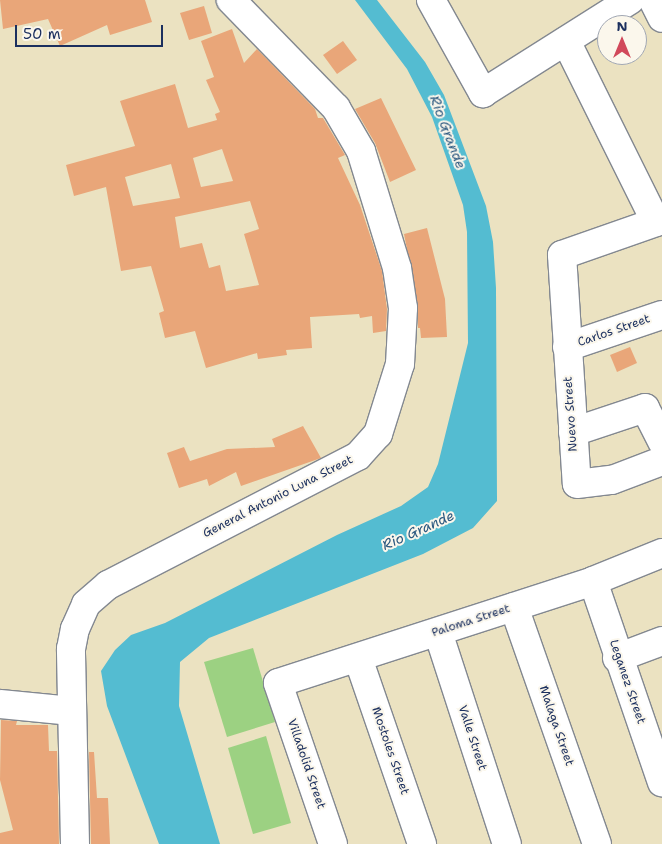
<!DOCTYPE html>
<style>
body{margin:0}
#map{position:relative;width:662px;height:844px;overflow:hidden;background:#ebe2c1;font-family:"Shantell Sans",sans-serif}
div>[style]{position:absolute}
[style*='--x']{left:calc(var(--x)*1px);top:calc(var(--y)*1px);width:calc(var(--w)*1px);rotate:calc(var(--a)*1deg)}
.green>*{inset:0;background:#9cd182}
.water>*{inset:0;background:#54bcd1}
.building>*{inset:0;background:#e9a679}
.roads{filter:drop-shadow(1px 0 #838890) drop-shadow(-1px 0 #838890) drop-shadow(0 1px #838890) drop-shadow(0 -1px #838890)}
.minor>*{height:28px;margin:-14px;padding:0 14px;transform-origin:14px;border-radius:14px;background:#fff}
.major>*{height:28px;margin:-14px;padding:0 14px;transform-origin:14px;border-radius:14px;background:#fff}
span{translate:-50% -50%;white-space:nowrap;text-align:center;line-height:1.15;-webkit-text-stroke:4px #fbf7ec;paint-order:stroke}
.street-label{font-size:12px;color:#1b2f5e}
.water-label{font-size:14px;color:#2c5980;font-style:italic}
.north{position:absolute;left:597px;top:15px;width:50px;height:50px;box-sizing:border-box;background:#fbf7ec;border:1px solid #a1a7b3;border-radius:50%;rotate:0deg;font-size:14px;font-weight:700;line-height:20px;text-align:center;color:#1b2f5e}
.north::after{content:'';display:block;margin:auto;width:18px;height:22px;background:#d1495b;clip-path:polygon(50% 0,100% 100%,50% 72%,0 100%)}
.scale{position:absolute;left:15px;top:25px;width:148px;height:22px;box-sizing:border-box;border:2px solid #1b2f5e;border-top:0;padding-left:6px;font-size:15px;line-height:18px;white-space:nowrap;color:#1b2f5e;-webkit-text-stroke:4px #fbf7ec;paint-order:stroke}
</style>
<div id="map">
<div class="green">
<div style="clip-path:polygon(253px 648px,275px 722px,227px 737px,204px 662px)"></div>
<div style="clip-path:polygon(266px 736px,291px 823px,253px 834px,228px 748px)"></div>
</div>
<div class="water">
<div style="clip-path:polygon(355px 0,377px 0,425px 62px,444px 95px,486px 206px,493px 242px,496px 288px,497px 501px,473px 528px,423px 554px,209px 638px,180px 662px,179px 706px,220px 844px,159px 844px,107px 706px,101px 671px,115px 650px,131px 635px,165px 623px,337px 535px,401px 506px,428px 487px,438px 464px,468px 343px,467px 232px,463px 205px,432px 117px,407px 69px)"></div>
</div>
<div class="building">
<div style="clip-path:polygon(0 0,145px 0,152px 22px,110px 35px,107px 25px,60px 46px,48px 19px,3px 29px)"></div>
<div style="clip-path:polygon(204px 6px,212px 33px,189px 40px,180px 13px)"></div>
<div style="clip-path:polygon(evenodd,232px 29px,244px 63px,257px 49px,315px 109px,318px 118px,323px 118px,345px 155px,338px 158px,360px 205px,382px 271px,387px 309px,386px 331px,373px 333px,372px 316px,360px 318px,359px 314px,310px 317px,312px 348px,286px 350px,287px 355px,258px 359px,257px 353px,206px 368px,195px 331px,165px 338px,159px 313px,164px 311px,151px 266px,121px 271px,106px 187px,74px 196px,66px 165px,135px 146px,120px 101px,175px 84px,188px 128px,217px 120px,215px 114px,220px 112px,206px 80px,214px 77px,201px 41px,232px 29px,222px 149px,233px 181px,201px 187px,193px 158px,222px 149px,232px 29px,171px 164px,180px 198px,133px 206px,125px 177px,171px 164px,232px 29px,250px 201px,259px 229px,244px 234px,259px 285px,226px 291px,220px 265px,209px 268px,202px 243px,180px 248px,175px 217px,250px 201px)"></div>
<div style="clip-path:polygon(343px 41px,357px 60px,337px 74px,323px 55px)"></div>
<div style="clip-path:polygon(381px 98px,416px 170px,390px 182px,375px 143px,355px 109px)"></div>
<div style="clip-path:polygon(427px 228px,445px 299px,447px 337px,421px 338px,420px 328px,418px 328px,418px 306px,404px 234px)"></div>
<div style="clip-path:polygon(630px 347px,637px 363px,617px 372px,610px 355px)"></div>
<div style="clip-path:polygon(303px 426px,321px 458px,241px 486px,236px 472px,209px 486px,207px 479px,179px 488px,167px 453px,184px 447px,190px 461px,227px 449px,275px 447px,272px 439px)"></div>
<div style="clip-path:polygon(1px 720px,17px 721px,16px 725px,48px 725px,49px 751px,57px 751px,59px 844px,0 844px,0 833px,13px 830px,0 780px)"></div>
<div style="clip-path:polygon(89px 752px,94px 752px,97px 798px,108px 798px,110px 844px,91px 844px)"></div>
</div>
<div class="roads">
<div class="minor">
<div style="--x:431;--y:0;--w:107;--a:60.8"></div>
<div style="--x:483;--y:93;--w:174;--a:-32.3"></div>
<div style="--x:653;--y:0;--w:20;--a:63"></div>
<div style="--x:566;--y:41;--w:202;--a:63.6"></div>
<div style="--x:662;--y:220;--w:106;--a:160.7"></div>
<div style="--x:562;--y:255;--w:229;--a:86.3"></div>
<div style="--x:577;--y:484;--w:35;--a:-7"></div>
<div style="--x:612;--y:480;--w:53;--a:-20.8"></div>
<div style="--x:567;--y:347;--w:100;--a:-18.6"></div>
<div style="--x:573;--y:432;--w:76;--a:-18.4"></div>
<div style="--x:645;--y:408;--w:38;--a:63"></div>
<div style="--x:593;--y:581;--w:213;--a:71.1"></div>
<div style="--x:514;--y:607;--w:251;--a:70.7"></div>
<div style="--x:438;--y:632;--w:223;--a:72"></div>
<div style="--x:358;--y:658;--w:197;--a:71"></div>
<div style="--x:617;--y:658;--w:48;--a:-20.7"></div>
<div style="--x:0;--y:704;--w:71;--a:5.6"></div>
<div style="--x:333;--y:844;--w:170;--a:-108.9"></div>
<div style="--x:278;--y:683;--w:331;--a:-17.9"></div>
<div style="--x:593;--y:581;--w:74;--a:-22.1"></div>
</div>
<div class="major">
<div style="--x:75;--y:844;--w:195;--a:-91.2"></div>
<div style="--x:71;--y:649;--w:20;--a:-79"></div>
<div style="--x:75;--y:629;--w:27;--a:-66"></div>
<div style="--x:86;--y:604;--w:29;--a:-41"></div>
<div style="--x:108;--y:585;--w:281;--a:-27.3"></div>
<div style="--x:358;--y:456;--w:30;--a:-48"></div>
<div style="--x:378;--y:434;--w:73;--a:-72.6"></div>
<div style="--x:400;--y:364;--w:56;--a:-86.9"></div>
<div style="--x:403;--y:308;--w:40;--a:-98.5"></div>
<div style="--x:397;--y:268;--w:122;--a:-107.1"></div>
<div style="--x:361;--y:151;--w:50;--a:-120.2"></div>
<div style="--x:336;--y:108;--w:151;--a:-134.2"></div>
</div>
</div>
<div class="street-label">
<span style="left:614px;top:331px;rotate:-19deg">Carlos Street</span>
<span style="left:571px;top:414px;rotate:-94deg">Nuevo Street</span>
<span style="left:278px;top:497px;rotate:-27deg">General Antonio Luna Street</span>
<span style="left:471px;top:621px;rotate:-18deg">Paloma Street</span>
<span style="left:627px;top:682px;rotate:71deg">Leganez Street</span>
<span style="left:556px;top:726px;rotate:71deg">Malaga Street</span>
<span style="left:472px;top:738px;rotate:72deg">Valle Street</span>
<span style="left:390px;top:751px;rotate:71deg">Mostoles Street</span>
<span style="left:306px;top:764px;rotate:71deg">Villadolid Street</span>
</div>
<div class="water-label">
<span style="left:448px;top:132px;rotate:69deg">Rio Grande</span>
<span style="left:418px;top:530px;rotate:-24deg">Rio Grande</span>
</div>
<div class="north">N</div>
<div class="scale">50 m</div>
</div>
